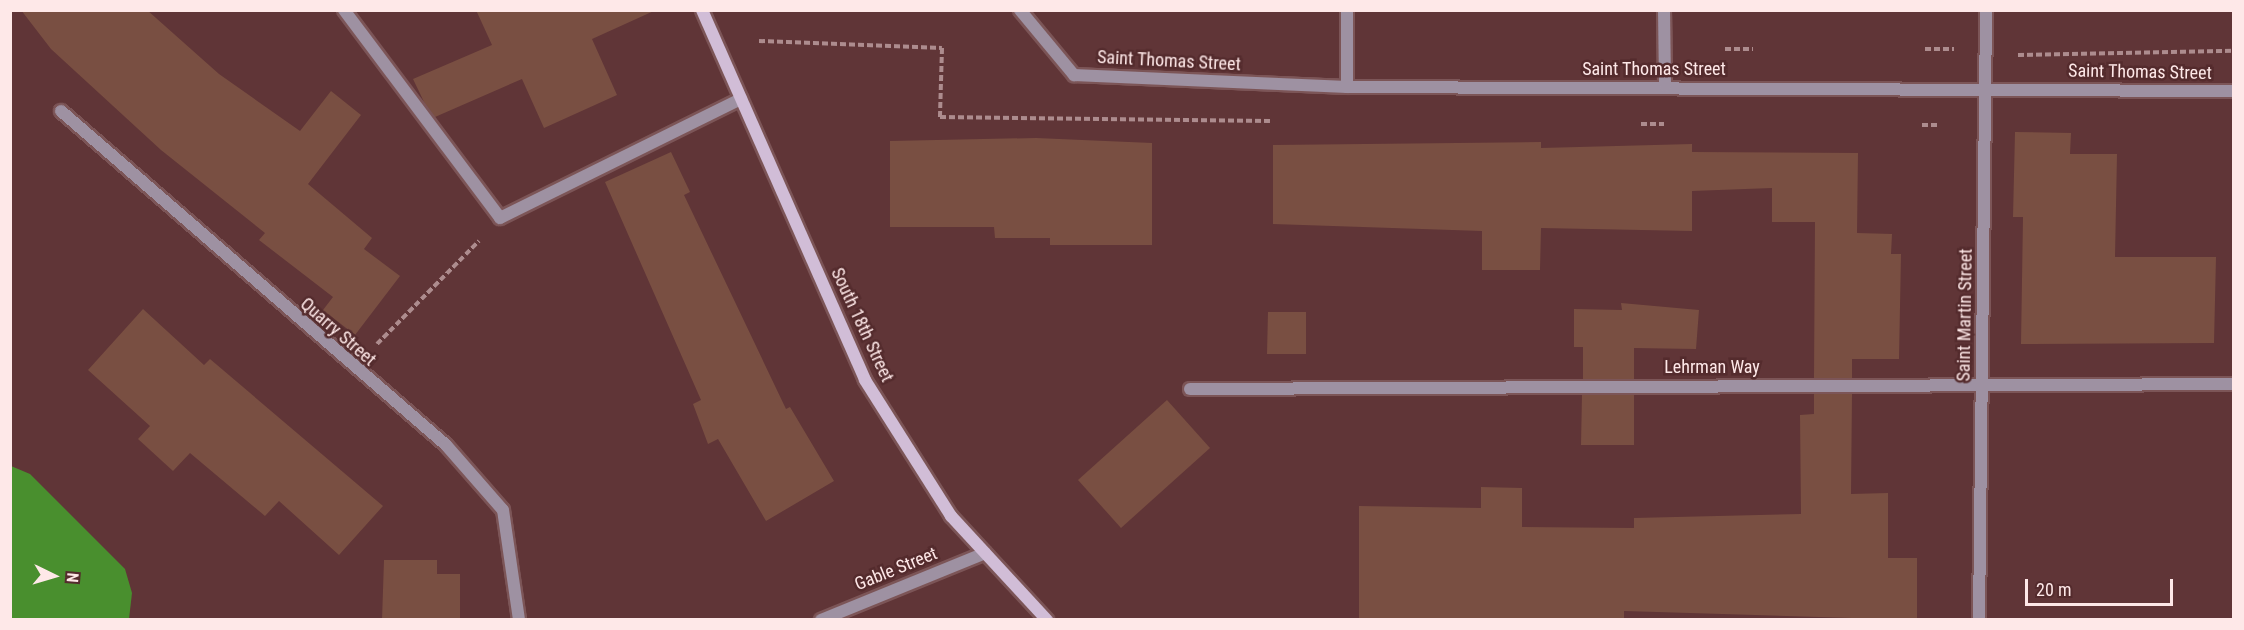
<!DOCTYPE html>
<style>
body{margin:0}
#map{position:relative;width:2244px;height:630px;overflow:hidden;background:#603537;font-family:"Roboto Condensed",sans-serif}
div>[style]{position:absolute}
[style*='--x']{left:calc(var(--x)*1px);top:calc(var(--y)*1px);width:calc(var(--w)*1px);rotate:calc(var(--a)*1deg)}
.forest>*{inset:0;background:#498f2e}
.building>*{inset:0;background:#794f42}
.path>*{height:4px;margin-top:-2px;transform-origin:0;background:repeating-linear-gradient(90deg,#ad8c8e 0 6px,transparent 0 9px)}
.roads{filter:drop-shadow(2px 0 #7c5557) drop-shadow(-2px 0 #7c5557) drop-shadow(0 2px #7c5557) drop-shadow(0 -2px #7c5557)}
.service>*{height:12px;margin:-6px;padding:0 6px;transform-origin:6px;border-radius:6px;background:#9e91a2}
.minor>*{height:12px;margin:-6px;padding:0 6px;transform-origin:6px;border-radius:6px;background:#9e91a2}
.secondary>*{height:12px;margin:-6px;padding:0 6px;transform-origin:6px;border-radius:6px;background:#d1bdd7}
span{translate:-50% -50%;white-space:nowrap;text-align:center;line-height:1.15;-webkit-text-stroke:5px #542b2d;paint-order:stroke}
.street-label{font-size:18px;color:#fee8e8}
.frame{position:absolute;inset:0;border:12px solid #fee8e8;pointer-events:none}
.north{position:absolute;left:24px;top:546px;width:60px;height:60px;-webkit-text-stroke:4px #542b2d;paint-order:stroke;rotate:95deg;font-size:16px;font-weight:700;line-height:24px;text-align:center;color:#fee8e8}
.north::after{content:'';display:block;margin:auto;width:21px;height:27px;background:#fee8e8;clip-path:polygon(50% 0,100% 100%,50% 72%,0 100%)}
.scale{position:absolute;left:2025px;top:579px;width:148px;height:27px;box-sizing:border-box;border:3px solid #fee8e8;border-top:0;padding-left:8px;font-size:18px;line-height:21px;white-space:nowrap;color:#fee8e8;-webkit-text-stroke:4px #542b2d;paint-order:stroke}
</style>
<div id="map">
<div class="forest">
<div style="clip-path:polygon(11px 466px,30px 474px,125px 569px,132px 593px,129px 619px,11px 619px)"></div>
</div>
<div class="building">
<div style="clip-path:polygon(21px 10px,147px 10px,219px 74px,300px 131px,331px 91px,361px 115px,308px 184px,372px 238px,364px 249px,400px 276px,355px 335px,323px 310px,333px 297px,259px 240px,265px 233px,161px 150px,51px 49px)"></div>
<div style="clip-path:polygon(476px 10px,656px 10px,592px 39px,617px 95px,544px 128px,522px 79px,435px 117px,425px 104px,413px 79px,492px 45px)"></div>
<div style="clip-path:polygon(2015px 132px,2071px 133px,2070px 154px,2117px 154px,2115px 257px,2216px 257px,2214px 343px,2021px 344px,2023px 217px,2013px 217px)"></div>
<div style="clip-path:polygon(1036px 138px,1152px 143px,1152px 245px,1050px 245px,1050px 238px,995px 238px,994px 227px,890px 227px,890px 141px)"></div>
<div style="clip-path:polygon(1541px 142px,1541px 148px,1692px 144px,1692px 152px,1858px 153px,1857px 233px,1892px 234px,1891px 254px,1901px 254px,1899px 359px,1852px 359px,1852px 378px,1814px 378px,1815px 222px,1772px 222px,1772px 188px,1692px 191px,1692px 231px,1541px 228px,1540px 270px,1482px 270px,1482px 231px,1273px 224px,1273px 145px)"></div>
<div style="clip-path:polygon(671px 152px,690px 192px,684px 195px,786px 409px,790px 407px,834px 481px,766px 521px,718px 439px,708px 444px,693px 404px,701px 400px,605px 182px)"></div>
<div style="clip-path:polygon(1621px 303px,1699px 310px,1696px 349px,1634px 348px,1634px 379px,1583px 379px,1583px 347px,1574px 347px,1574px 309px,1622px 310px)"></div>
<div style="clip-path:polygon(143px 309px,204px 365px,210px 359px,383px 506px,339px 555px,279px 501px,265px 516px,190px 453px,173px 471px,138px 439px,150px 426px,88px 370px)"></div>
<div style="clip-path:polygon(1268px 312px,1306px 312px,1306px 354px,1267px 354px)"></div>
<div style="clip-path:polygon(1814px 394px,1852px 394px,1851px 494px,1888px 493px,1888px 558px,1917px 558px,1917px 620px,1624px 611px,1624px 620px,1359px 620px,1359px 506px,1481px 508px,1481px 487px,1522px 488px,1522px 527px,1634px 528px,1634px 518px,1801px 514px,1800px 415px,1814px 414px)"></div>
<div style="clip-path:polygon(1582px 395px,1634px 395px,1634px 445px,1581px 445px)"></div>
<div style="clip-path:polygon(1167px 400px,1210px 448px,1121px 528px,1078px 480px)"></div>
<div style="clip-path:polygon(384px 560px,437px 560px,437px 574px,460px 574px,460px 620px,382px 620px)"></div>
</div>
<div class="path">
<div style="--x:759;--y:41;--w:183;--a:2.2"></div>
<div style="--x:942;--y:48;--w:69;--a:91.7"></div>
<div style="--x:940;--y:117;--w:330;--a:0.7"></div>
<div style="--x:1725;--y:49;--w:28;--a:0"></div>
<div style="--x:1925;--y:49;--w:29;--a:0"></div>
<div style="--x:2018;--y:55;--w:216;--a:-1.1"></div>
<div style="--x:1641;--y:124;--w:23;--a:0"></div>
<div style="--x:1922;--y:125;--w:15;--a:0"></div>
<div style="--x:377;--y:344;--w:145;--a:-45.3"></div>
</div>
<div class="roads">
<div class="service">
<div style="--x:1190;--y:389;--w:1044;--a:-0.27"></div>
</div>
<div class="minor">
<div style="--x:344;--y:10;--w:260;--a:53.1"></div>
<div style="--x:500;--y:218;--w:269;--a:-26.3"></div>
<div style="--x:1020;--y:10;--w:85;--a:50.3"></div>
<div style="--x:1074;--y:75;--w:273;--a:2.5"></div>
<div style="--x:1347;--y:87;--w:887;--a:0.26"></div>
<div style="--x:1347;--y:10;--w:77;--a:90"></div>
<div style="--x:1664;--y:10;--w:76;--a:89.2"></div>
<div style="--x:61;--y:111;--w:510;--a:40.94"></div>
<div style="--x:446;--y:445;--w:86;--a:48.8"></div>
<div style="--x:503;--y:510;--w:111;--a:81.7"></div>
<div style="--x:821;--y:620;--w:177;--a:-22.2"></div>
<div style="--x:1979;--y:620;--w:610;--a:-89.34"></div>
</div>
<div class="secondary">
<div style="--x:702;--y:10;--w:404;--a:66.2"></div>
<div style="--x:865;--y:380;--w:161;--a:57.7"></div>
<div style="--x:951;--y:516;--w:142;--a:47.3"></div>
</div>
</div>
<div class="street-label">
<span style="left:1169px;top:61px;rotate:3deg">Saint Thomas Street</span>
<span style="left:1654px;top:69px">Saint Thomas Street</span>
<span style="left:2140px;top:72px;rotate:1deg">Saint Thomas Street</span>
<span style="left:1965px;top:315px;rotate:-89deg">Saint Martin Street</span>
<span style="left:862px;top:325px;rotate:65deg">South 18th Street</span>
<span style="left:338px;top:332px;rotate:41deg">Quarry Street</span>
<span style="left:1712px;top:367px">Lehrman Way</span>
<span style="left:896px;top:569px;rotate:-22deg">Gable Street</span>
</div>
<div class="frame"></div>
<div class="north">N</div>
<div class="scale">20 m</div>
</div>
